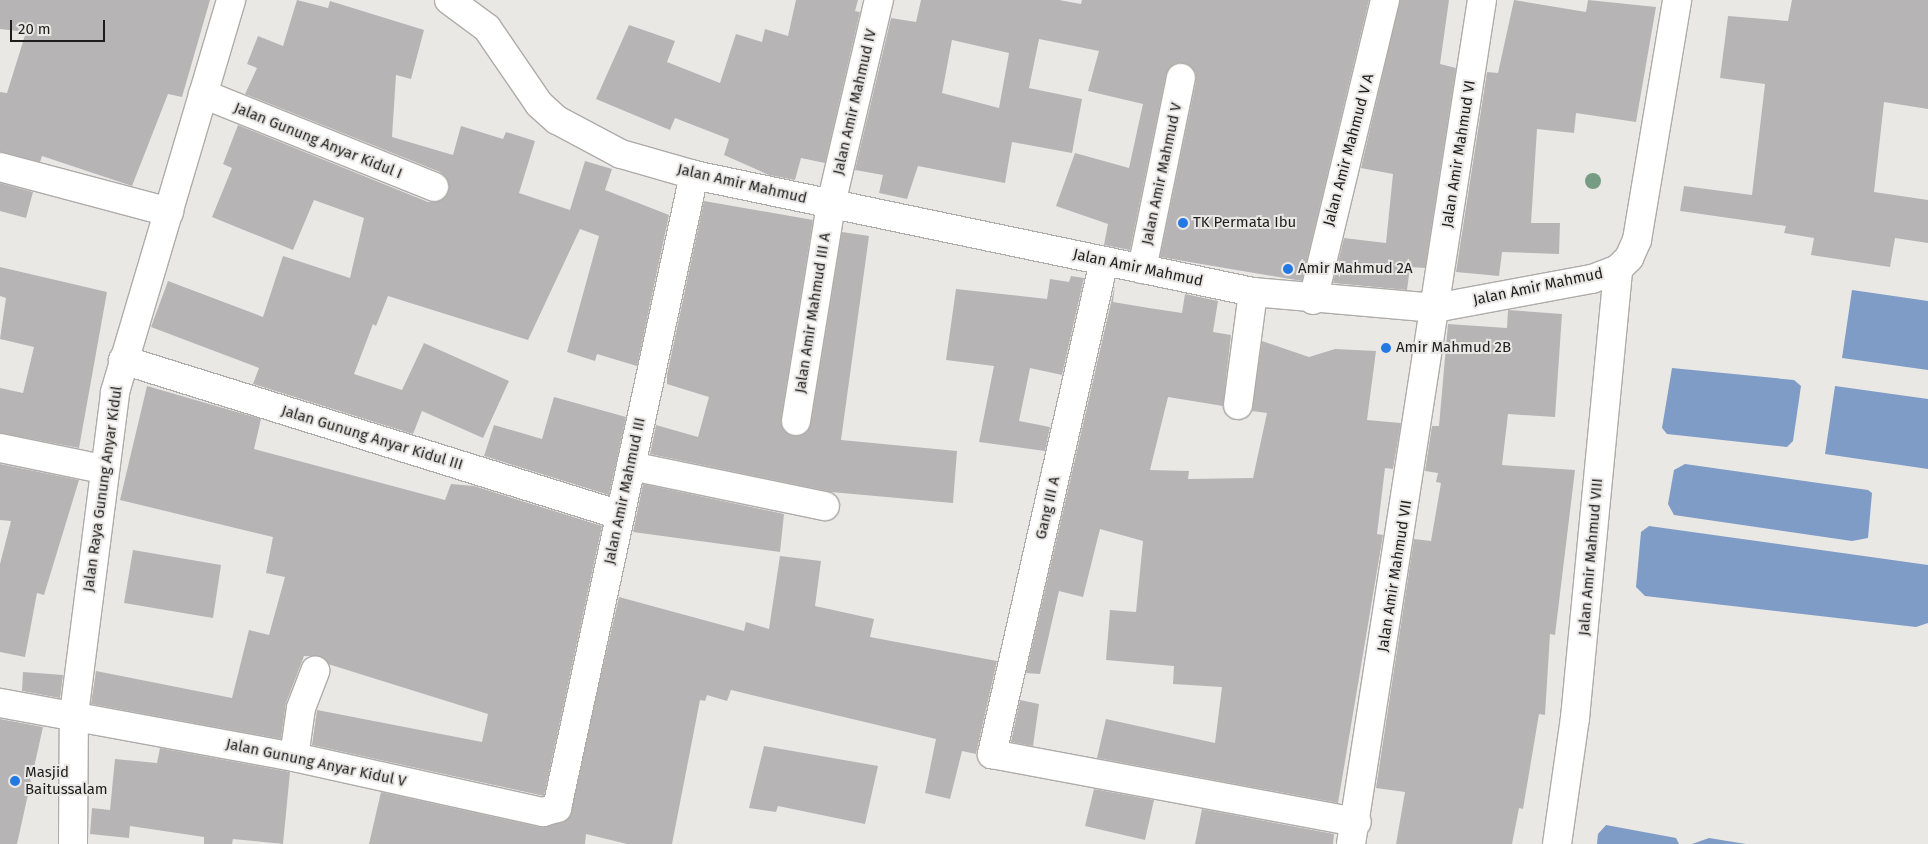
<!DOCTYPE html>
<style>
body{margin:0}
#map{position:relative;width:1928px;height:844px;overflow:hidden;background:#eae8e5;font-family:"Fira Sans",sans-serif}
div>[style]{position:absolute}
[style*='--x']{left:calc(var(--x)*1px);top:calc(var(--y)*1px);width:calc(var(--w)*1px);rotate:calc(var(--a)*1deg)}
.water>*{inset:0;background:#7f9cc7}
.building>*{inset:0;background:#b7b4b6}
.roads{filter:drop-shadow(1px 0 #aeaca9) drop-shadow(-1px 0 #aeaca9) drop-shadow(0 1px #aeaca9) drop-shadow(0 -1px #aeaca9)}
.minor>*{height:28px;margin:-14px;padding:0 14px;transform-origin:14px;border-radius:14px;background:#fff}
.trees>*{width:16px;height:16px;margin:-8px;border-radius:50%;background:#769d83}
.dots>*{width:14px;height:14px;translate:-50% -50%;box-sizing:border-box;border:2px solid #eae8e5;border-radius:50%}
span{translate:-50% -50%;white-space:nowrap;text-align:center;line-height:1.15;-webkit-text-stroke:4px #eae8e5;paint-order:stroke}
.street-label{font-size:15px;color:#1d1d1c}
.poi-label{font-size:15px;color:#1d1d1c}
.left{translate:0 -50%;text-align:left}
.scale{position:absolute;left:10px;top:20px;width:95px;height:22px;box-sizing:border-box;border:2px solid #1d1d1c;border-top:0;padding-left:6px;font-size:15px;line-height:18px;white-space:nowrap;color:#1d1d1c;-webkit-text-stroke:4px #eae8e5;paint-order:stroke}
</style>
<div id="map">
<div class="water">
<div style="clip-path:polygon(1852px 290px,1928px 301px,1928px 370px,1842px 358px)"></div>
<div style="clip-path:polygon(1672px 368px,1794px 380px,1801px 386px,1793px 441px,1787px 447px,1667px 434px,1662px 428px)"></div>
<div style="clip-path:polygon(1835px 386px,1928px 399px,1928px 469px,1825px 454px)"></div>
<div style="clip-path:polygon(1685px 464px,1868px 490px,1872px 493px,1868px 538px,1852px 541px,1674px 515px,1668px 504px,1674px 470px)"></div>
<div style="clip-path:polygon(1649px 526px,1928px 565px,1928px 623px,1916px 627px,1645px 596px,1636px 587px,1641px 532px)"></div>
<div style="clip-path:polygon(1606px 825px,1676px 838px,1679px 844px,1597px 844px,1598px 834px)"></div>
<div style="clip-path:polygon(1709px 838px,1746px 844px,1692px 844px)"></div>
</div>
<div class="building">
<div style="clip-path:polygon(0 0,210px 0,182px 97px,168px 94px,132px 186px,42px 156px,40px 162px,0 152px,0 92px,7px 93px,26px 32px,0 29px)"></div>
<div style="clip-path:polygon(297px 0,328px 8px,330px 1px,424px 30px,411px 79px,396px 75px,392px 137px,453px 155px,461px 126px,503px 139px,506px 132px,535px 141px,519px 193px,570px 210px,585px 161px,612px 169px,605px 190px,669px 215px,637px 366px,597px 354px,595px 361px,567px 352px,599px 236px,580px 229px,528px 340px,388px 296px,376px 326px,373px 324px,354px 374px,402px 390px,424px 343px,509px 381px,483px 438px,422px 411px,413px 434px,253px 384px,259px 368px,151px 327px,168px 281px,263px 317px,283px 256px,350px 278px,364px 218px,314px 200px,293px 250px,212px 217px,232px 168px,223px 164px,238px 125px,428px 202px,437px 202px,448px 193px,449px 184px,440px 172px,245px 94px,257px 68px,247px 64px,258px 36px,283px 46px)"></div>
<div style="clip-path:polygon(796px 0,858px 0,855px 11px,860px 12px,825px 163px,801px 158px,795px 180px,769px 175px,724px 155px,729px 139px,675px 118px,670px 130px,596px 99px,629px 25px,675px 41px,667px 62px,720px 83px,736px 34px,762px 42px,765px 29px,788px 36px)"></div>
<div style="clip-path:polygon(evenodd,921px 0,1059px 0,1081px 4px,1082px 0,1369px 0,1302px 281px,1160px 257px,1196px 81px,1196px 73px,1185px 63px,1176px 63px,1166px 75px,1130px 250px,1104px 245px,1108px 224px,1056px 206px,1075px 153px,1129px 168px,1143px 104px,1088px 91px,1099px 51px,1039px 39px,1029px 88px,1082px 99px,1072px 153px,1012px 142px,1005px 183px,918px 166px,907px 199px,879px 193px,883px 175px,855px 170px,891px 18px,916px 22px,921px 0,952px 40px,1009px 53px,999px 108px,942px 93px,952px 40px)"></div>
<div style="clip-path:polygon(1400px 0,1449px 0,1440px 64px,1456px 68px,1425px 268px,1410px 267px,1407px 290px,1333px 283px,1344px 238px,1386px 243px,1393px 174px,1361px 168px)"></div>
<div style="clip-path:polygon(1514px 0,1586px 12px,1588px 0,1656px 7px,1636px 122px,1576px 113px,1574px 133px,1537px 129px,1531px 223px,1560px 223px,1559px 254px,1502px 252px,1499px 276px,1456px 272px,1487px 72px,1498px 73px)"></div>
<div style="clip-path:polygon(1792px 0,1928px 0,1928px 109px,1884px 102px,1874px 192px,1928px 200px,1928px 243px,1895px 238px,1890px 267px,1811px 255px,1814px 238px,1784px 233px,1786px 226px,1680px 211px,1684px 186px,1752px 195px,1765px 84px,1720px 78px,1728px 16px,1788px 21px)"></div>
<div style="clip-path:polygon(0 183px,33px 192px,26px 218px,0 211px)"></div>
<div style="clip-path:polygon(704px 201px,813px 220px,781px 419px,782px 427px,793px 436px,802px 435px,811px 423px,842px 232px,869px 236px,841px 440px,957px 451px,953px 503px,831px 492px,650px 454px,656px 425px,698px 437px,709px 397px,667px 384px,667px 375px)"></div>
<div style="clip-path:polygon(0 267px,107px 292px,79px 448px,0 433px,0 388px,23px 393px,34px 347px,0 339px,6px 298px,0 296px)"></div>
<div style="clip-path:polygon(1071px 276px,1084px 278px,1062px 375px,1030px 368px,1019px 421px,1050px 427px,1045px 451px,979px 442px,994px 366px,946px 360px,956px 289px,1047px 299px,1050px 279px,1069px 282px)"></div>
<div style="clip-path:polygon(1115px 285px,1113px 302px,1149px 308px,1182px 313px,1185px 294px,1218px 301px,1213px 332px,1231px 335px,1223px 406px,1168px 397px,1150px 470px,1189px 471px,1188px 479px,1253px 478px,1267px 413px,1252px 411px,1262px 341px,1309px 357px,1335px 349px,1376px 351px,1367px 420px,1401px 423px,1393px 469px,1385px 468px,1377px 534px,1383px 535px,1338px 803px,1097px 758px,1106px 719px,1215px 743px,1222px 687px,1173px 684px,1174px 666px,1106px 660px,1110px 610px,1136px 612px,1143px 541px,1100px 529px,1083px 597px,1059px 591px,1040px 674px,1026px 673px)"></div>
<div style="clip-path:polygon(1508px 310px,1562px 314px,1555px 417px,1508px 414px,1502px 465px,1575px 470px,1555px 635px,1550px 634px,1545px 715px,1539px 714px,1523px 809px,1519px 808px,1512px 844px,1396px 844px,1405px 792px,1376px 788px,1414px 539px,1431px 541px,1441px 483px,1436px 482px,1438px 473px,1425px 471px,1432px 426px,1439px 426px,1448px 324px,1507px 328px)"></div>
<div style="clip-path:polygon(147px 386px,261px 419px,254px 449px,445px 500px,451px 484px,474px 486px,602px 526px,544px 796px,312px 745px,317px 710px,482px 742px,488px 714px,328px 664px,320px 656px,304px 656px,286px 703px,281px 739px,91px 704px,96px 671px,232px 698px,249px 630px,269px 635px,285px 577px,266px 573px,273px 537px,120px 500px)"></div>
<div style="clip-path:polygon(554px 397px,626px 417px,609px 495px,484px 456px,494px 425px,542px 439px)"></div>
<div style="clip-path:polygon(0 464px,79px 480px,44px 595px,37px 593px,25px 657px,0 652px,0 564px,11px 521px,0 520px)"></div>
<div style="clip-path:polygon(643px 484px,784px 514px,780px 552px,633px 532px)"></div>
<div style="clip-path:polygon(133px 550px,221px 565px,213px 618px,124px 603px)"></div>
<div style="clip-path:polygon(780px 556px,821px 561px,815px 606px,874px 619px,870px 637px,997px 661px,976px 754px,962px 751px,950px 799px,925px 793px,936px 739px,731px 690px,727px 701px,707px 695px,705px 701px,700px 700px,672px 844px,627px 844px,586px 834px,585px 844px,369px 844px,381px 792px,540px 827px,568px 819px,619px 597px,744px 631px,746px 622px,769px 629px)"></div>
<div style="clip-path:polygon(23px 672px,63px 675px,60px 698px,22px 691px)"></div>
<div style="clip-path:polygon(1020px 700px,1039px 704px,1033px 746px,1011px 742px)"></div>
<div style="clip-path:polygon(0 719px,43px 727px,17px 844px,0 844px)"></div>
<div style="clip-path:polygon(764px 746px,878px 766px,865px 824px,778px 806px,776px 812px,749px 808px)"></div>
<div style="clip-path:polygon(160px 748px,290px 772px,283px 844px,233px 839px,232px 844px,204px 844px,204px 837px,130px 826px,129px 838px,90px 834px,92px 808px,110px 810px,115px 759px,157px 763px)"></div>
<div style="clip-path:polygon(1094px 789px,1154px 800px,1145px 840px,1085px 826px)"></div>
<div style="clip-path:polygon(1202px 809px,1334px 834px,1333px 844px,1195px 844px)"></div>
</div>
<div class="roads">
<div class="minor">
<div style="--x:449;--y:0;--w:47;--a:36.4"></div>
<div style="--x:487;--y:28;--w:92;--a:55.6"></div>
<div style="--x:539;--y:104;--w:24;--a:42"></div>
<div style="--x:557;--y:120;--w:72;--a:28"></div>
<div style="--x:621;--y:154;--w:76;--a:16"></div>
<div style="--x:694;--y:175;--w:571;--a:11.82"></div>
<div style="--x:1253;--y:292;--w:183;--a:5"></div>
<div style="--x:1435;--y:308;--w:160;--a:-10.5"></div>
<div style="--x:1592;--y:279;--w:28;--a:-21"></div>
<div style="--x:1618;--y:269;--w:16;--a:-45"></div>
<div style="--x:1629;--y:258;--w:20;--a:-66"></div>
<div style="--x:1637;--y:240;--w:243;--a:-80.5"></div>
<div style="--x:203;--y:94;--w:249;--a:21.9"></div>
<div style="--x:0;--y:167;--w:175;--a:14.9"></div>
<div style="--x:1104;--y:261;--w:506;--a:102.8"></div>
<div style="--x:992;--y:754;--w:371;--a:10.6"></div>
<div style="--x:1142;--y:269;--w:195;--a:-78.5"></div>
<div style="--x:1313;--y:300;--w:309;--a:-76.5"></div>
<div style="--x:123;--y:360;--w:521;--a:17.32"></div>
<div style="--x:1238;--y:405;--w:114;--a:-82.4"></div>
<div style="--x:796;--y:421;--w:220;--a:-80.8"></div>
<div style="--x:831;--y:204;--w:210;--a:-76.8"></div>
<div style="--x:0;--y:448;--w:104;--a:11.6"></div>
<div style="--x:631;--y:466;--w:198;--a:11.7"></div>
<div style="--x:0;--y:703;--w:299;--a:10.4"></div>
<div style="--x:294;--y:757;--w:255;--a:12.5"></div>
<div style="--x:543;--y:812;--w:15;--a:-16"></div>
<div style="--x:557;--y:808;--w:648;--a:-77.79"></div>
<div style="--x:294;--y:757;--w:49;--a:-81.9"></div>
<div style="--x:301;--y:708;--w:40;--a:-69"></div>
<div style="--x:73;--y:844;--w:130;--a:-89.6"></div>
<div style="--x:74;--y:714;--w:325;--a:-82.7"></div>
<div style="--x:115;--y:392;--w:409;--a:-73.5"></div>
<div style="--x:1351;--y:844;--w:854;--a:-81.18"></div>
<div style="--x:1557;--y:844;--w:127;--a:-81.9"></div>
<div style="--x:1575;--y:718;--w:451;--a:-84.5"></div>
</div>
</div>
<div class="trees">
<div style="left:1593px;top:181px"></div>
</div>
<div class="dots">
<div style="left:1183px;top:223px;background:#2478e2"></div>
<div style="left:1288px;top:269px;background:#2478e2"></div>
<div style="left:1386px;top:348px;background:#2478e2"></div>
<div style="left:15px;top:781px;background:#2478e2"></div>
</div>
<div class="street-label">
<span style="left:855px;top:102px;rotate:-77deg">Jalan Amir Mahmud IV</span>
<span style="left:318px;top:141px;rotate:22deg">Jalan Gunung Anyar Kidul I</span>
<span style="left:1349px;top:150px;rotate:-75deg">Jalan Amir Mahmud V A</span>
<span style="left:1459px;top:154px;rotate:-81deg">Jalan Amir Mahmud VI</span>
<span style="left:1162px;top:174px;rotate:-78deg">Jalan Amir Mahmud V</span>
<span style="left:742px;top:184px;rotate:13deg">Jalan Amir Mahmud</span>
<span style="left:1138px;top:268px;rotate:12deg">Jalan Amir Mahmud</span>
<span style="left:1538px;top:287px;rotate:-12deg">Jalan Amir Mahmud</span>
<span style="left:813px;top:313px;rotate:-81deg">Jalan Amir Mahmud III A</span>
<span style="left:372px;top:438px;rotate:17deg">Jalan Gunung Anyar Kidul III</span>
<span style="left:103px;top:489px;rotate:-82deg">Jalan Raya Gunung Anyar Kidul</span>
<span style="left:625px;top:491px;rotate:-78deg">Jalan Amir Mahmud III</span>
<span style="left:1048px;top:508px;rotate:-77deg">Gang III A</span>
<span style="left:1591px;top:557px;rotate:-85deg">Jalan Amir Mahmud VIII</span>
<span style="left:1395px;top:576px;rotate:-81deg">Jalan Amir Mahmud VII</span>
<span style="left:316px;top:763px;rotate:12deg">Jalan Gunung Anyar Kidul V</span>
</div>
<div class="poi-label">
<span class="left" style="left:1193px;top:223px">TK Permata Ibu</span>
<span class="left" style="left:1298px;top:269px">Amir Mahmud 2A</span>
<span class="left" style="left:1396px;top:348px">Amir Mahmud 2B</span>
<span class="left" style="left:25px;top:781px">Masjid<br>Baitussalam</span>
</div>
<div class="scale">20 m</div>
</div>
